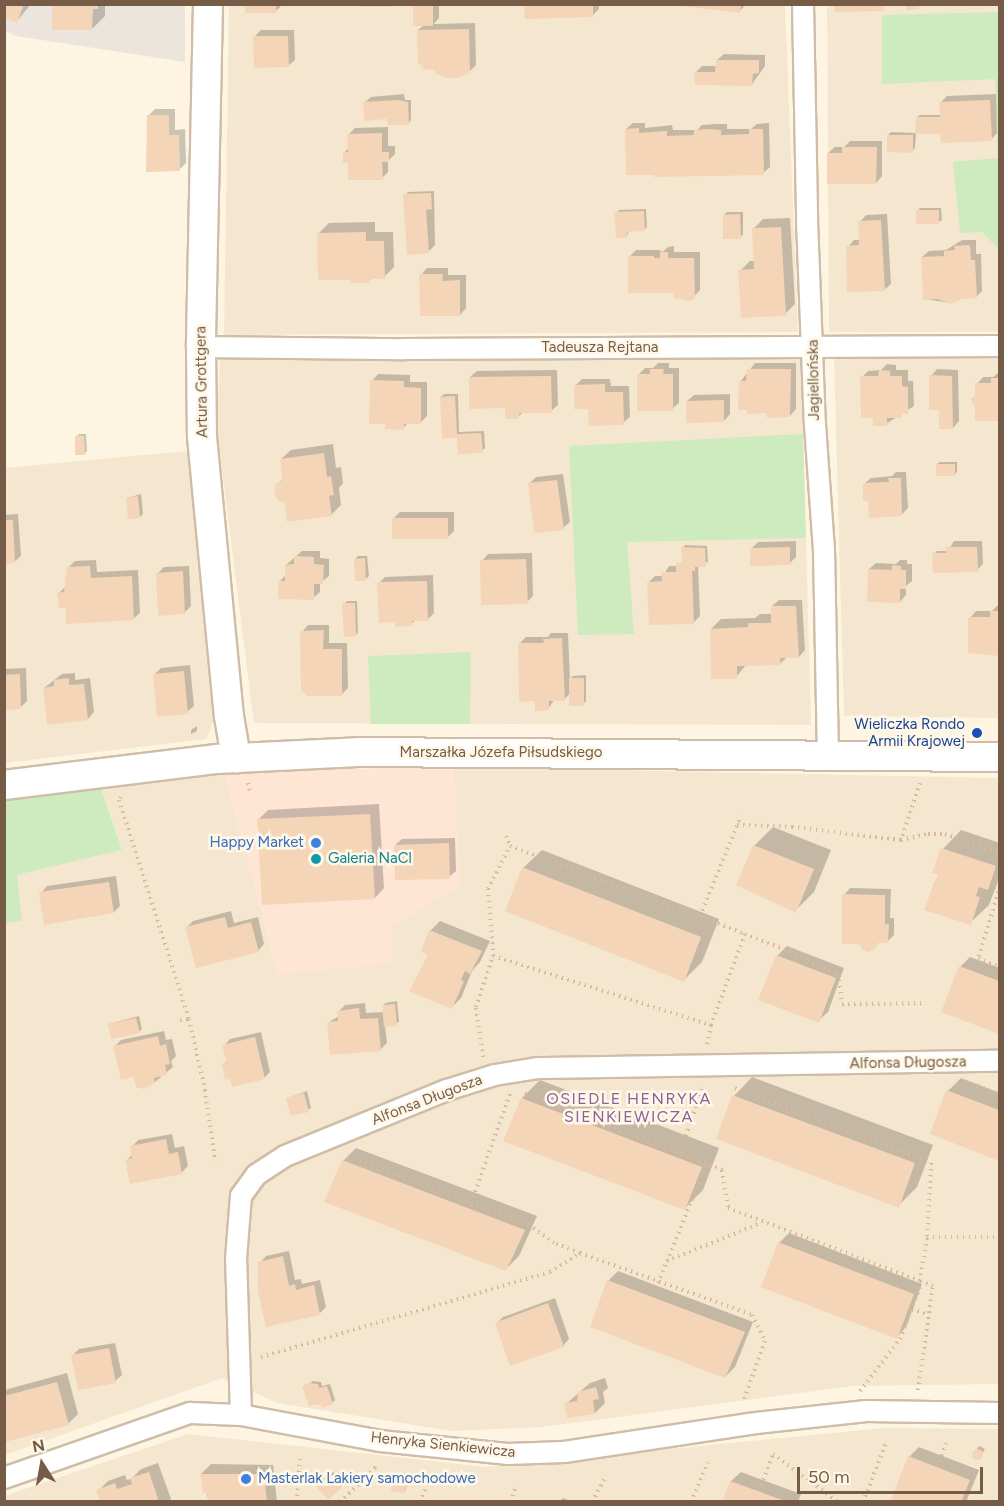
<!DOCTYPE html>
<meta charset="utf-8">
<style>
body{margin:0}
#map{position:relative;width:1004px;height:1506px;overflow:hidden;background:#fdf5e1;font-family:Figtree,sans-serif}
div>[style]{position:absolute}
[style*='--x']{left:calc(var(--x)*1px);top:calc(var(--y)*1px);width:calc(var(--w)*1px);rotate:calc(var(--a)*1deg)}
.residential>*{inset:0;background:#f5e7cf}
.commercial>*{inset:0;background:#fee5d4}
.industrial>*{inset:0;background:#ece5dd}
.green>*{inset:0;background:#cdebbf}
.shadow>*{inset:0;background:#0003}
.building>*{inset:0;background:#f4d5b7}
.round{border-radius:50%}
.path>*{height:4px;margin-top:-2px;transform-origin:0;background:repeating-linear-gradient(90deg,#d9b89b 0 1.5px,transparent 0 6px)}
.roads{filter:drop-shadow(2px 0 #cfbda8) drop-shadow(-2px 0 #cfbda8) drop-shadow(0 2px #cfbda8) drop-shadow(0 -2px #cfbda8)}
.street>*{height:20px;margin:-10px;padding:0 10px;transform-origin:10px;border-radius:10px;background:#fff}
.secondary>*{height:28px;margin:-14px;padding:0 14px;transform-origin:14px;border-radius:14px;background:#fff}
.dots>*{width:16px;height:16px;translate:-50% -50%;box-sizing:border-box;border:3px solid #fff8e8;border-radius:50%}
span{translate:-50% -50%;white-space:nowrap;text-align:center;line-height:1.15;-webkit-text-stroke:5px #fff8e8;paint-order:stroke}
.street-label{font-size:15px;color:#765c47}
.transit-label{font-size:15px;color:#164399}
.right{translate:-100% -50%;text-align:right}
.shop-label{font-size:15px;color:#366cbe}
.left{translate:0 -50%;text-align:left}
.culture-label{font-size:15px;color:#0d838f}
.neighbourhood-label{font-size:16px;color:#8c6299;letter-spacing:1.5px}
.frame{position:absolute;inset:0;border:6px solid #765c47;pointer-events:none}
.north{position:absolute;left:12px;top:1434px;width:60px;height:60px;-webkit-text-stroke:4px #fff8e8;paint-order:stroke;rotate:349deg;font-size:16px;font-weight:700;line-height:24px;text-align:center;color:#765c47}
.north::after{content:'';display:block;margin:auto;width:21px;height:27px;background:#765c47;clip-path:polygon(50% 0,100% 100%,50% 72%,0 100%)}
.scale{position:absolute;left:797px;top:1467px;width:186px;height:27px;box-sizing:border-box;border:3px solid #765c47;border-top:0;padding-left:8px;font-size:18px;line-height:21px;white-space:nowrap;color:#765c47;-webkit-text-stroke:4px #fff8e8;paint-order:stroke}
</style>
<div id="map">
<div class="residential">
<div style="clip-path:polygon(229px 5px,785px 5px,798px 332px,224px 335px)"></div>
<div style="clip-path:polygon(827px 5px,999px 5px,999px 332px,829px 332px)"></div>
<div style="clip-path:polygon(999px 355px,999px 718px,844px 716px,834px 358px)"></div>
<div style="clip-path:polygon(220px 358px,801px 359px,811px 725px,254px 723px,217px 430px)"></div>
<div style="clip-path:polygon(187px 451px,215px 718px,206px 739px,5px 763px,4px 468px)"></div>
<div style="clip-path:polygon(453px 767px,999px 778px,999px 1384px,853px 1386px,542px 1427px,452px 1431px,277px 1403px,222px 1378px,5px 1455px,4px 923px,22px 921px,16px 875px,122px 850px,100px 785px,224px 771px,278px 974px,392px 925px,460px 885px)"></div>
<div style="clip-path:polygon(883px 1428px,999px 1429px,999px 1501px,5px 1502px,4px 1496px,188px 1434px,486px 1467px)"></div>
</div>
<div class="commercial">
<div style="clip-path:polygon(453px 767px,461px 885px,392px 925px,392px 963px,278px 975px,224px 771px)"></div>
</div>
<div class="industrial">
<div style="clip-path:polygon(4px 5px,185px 5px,185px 62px,16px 36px,5px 31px)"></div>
</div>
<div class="green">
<div style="clip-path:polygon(999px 12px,1000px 12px,999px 250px,982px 232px,960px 233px,953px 162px,998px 158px,995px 79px,882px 84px,882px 15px)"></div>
<div style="clip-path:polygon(803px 434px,806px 538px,627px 542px,634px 634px,578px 635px,569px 446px)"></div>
<div style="clip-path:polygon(471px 652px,470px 724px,371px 724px,368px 656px)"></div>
<div style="clip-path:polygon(100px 785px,122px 850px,17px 875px,22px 921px,5px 923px,4px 799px)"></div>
</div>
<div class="shadow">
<div style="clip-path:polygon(4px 4px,31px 4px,17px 21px)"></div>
<div style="clip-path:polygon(54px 4px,105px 4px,105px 16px,92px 29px)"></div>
<div style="clip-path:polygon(247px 4px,282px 4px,282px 5px,275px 12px)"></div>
<div style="clip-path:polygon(415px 4px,439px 4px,439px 18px,434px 24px,475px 23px,476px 65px,469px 72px,418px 30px,424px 25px)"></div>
<div style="clip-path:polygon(526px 4px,599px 4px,599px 9px,592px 16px)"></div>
<div style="clip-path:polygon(670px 4px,746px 4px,739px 12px)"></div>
<div style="clip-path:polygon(261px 30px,294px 30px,295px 60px,288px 66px,254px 37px)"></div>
<div style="clip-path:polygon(724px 54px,765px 55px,765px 66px,752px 84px,696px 72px,702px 66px,717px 66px,717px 60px)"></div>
<div style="clip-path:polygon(404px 94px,405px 100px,411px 100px,411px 120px,409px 123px,389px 118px,364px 103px,371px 97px)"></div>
<div style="clip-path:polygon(996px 94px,997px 133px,991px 140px,917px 117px,920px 115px,941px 115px,941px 102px,947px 96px)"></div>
<div style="clip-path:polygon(155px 109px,175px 109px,175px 130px,185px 129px,186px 163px,179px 170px,148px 116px)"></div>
<div style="clip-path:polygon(633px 123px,645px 123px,645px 128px,672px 125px,673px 130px,697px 130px,702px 125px,716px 124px,727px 124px,727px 129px,751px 129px,757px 124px,769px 123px,770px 167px,763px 173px,626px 129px)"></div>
<div style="clip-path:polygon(388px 127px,388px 146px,395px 146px,395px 154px,388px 161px,388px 172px,382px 178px,350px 161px,344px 153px,349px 147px,349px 134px,355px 128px)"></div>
<div style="clip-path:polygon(891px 132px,916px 133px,915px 148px,912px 151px,888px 135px)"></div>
<div style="clip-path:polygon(850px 141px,882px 141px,882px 176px,876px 183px,828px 153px,835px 147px,844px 147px)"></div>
<div style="clip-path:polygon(434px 191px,435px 245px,428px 252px,405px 195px,408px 192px)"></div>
<div style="clip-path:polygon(920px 208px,941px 208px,942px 220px,939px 222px,917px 211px)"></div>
<div style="clip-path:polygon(646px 209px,647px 227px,645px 229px,629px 230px,627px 236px,616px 213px,619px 210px)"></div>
<div style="clip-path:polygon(727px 212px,743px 212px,743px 235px,740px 237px,724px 215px)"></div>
<div style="clip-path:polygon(887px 214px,891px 284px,884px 290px,848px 247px,854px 240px,861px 240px,860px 222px,866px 215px)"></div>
<div style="clip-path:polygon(790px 218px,795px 304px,785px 314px,740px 271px,750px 261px,755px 261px,753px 229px,763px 219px)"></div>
<div style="clip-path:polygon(375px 222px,375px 232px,393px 232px,394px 267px,384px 277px,372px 278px,368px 281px,351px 278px,319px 233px,329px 223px)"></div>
<div style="clip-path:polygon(962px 240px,976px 240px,976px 254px,981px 254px,982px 291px,976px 297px,962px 297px,951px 303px,925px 299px,922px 257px,929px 251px,946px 250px)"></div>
<div style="clip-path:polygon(674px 246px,674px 252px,700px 252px,700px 290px,692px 299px,676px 291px,629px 257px,636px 250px,660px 250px,662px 252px,668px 247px)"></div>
<div style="clip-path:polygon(427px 268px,448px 268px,448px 275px,466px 275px,466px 308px,460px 315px,421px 275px)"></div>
<div style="clip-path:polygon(658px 363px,669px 363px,669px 368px,679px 368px,679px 403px,672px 409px,639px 374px,645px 368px,653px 368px)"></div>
<div style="clip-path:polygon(755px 363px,796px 363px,796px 409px,790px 416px,768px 412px,740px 382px)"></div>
<div style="clip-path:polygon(887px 364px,896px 365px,896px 370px,908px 370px,908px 381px,913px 381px,914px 406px,886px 424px,874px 416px,862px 377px,868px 371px,881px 370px)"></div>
<div style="clip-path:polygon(937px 369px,958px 370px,959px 421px,953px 428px,940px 409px,931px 376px)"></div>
<div style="clip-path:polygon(557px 370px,558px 405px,551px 411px,524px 411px,518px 417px,470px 377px,477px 371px)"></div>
<div style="clip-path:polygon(999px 372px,1000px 421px,976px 419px,977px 384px,983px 377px,993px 377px)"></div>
<div style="clip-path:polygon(378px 374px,410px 375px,410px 382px,427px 382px,427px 416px,420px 423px,409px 422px,403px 428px,372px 381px)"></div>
<div style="clip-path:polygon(582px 379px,610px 379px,611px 386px,629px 386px,630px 417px,623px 423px,590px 407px,575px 386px)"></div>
<div style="clip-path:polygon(444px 394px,458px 394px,459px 432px,484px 431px,485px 448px,482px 451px,459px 436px,443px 437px,441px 397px)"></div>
<div style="clip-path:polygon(730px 394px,730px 414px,724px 421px,687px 401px,694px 395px)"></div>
<div style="clip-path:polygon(79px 434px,86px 434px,87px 451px,84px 454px,76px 437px)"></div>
<div style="clip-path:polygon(333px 444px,336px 468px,341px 467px,343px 483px,339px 488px,341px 505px,331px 515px,286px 501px,277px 484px,284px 478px,281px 459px,291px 450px)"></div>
<div style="clip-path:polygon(940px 462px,957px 462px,957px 472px,954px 475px,937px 464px)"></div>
<div style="clip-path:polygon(896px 472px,906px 472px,908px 508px,901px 515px,870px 499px,864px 484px,871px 478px,892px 476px)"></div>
<div style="clip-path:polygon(563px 474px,570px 522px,563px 528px,529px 484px,536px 477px)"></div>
<div style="clip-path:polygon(141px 494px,143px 514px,140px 517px,127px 498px)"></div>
<div style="clip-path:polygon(400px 512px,454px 512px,454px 531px,447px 538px,394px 518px)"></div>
<div style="clip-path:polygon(18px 514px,21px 556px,14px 562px,4px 562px,4px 515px)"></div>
<div style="clip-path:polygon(796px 541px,796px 557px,790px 563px,752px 548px,758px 542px)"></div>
<div style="clip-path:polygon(954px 541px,982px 541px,983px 564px,977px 570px,934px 554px,937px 551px,948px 551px)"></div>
<div style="clip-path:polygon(685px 545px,707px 546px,708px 562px,698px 565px,700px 616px,694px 622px,649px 582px,655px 576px,663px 576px,669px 566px,677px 566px,683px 561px,683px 548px)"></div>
<div style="clip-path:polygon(302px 551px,320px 551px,320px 558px,329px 559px,329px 576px,320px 583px,320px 592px,313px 598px,279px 582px,286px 575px,286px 565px)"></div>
<div style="clip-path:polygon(532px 553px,533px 596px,527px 602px,482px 561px,488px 554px)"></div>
<div style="clip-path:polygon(358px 556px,367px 556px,369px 576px,366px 579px,355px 559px)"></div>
<div style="clip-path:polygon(96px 560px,97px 572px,138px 570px,140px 613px,133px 619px,67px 606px,59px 593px,65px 587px,68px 568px,75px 561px)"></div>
<div style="clip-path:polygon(900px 560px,907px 560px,907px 564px,912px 564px,912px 581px,906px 586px,906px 595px,900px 602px,869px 569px,876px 563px,896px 564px)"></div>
<div style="clip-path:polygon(189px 566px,191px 606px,184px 613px,158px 573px,164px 567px)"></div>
<div style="clip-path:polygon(433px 575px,434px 613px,428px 619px,417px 619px,411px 624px,379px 583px,385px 577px)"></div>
<div style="clip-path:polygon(779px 600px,802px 600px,805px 650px,799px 657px,787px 657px,780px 664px,746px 665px,736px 677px,711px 629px,721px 619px,755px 618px,760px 614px,772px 614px,772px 606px)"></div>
<div style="clip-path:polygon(347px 601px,357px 601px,358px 632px,356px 635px,344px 604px)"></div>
<div style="clip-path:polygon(998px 605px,1000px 654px,970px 652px,970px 618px,976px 611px,992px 611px)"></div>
<div style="clip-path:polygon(308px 625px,329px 625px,329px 643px,347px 643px,348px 688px,342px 694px,302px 632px)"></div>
<div style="clip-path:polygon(551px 633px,568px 633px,570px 679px,573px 676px,586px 675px,586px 701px,583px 704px,570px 693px,565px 699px,555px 699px,548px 709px,519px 644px,526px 637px,548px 637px)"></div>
<div style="clip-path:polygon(190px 665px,194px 706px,187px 712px,155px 674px,161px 668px)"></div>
<div style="clip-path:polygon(26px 668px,27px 701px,20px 708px,4px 709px,4px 669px)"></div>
<div style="clip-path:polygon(75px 673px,75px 680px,90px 678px,94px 712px,88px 719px,44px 688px,62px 674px)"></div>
<div style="clip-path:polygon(197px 726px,197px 731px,191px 734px,191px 730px)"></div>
<div style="clip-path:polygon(379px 804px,384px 888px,375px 898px,258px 820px,268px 810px)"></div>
<div style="clip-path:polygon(773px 827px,831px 850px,814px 892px,795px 911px,754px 846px)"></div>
<div style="clip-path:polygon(961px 830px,1000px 843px,1000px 876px,989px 905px,970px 923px,926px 909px,934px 883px,938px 879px,943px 849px)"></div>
<div style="clip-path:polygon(455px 838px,456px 871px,449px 877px,395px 845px,402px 839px)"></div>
<div style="clip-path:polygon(542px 850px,719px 919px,702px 962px,684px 980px,523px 868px)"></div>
<div style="clip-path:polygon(116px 876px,120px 906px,114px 912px,41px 893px,47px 886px)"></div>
<div style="clip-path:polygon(850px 888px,891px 889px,890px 918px,894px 918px,894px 935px,888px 941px,844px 895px)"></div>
<div style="clip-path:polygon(231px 911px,234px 923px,258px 917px,264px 944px,258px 951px,187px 927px,193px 921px)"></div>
<div style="clip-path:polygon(440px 921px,490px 941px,480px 962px,472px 971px,461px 998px,451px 1008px,430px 954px,430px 931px)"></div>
<div style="clip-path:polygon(787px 946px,844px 968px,828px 1012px,818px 1021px,777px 956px)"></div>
<div style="clip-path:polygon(970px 957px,1000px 968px,1000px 1033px,943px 1011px,961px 966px)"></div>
<div style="clip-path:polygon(397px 1001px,399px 1022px,385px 1026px,387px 1043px,380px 1050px,329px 1022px,339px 1016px,339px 1011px,345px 1005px,365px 1003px,366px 1013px,384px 1012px,383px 1005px,386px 1003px)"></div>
<div style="clip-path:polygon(139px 1016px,142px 1029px,139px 1032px,109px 1024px)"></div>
<div style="clip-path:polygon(164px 1031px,166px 1040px,172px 1039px,176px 1056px,171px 1061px,173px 1067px,155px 1082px,135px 1075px,114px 1047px,121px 1040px)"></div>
<div style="clip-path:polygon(261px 1032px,270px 1072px,264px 1078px,223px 1065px,228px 1060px,224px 1046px,230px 1039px)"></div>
<div style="clip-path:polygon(752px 1077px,933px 1145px,917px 1187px,898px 1206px,718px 1138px,734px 1096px)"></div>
<div style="clip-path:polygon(961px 1078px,1000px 1093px,1000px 1160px,932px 1134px,948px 1091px)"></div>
<div style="clip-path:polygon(540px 1080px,719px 1148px,703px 1190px,684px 1209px,522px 1098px)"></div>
<div style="clip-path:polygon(307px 1091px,311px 1108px,308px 1110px,288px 1098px)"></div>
<div style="clip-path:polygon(172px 1134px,175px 1148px,184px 1146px,188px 1166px,181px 1173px,127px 1160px,133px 1154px,132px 1147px,138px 1140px)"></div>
<div style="clip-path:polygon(356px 1148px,537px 1216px,519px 1256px,506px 1269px,343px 1161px)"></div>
<div style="clip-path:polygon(789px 1233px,922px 1284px,906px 1327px,897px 1337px,779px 1243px)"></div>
<div style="clip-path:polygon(289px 1251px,295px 1280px,301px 1279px,302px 1284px,320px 1280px,326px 1307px,320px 1313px,260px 1263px,266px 1256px)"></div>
<div style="clip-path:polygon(618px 1271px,753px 1322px,735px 1367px,725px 1377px,608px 1281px)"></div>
<div style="clip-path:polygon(555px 1298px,569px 1339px,563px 1346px,497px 1323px,503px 1317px)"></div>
<div style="clip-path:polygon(115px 1343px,122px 1375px,115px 1381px,72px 1356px,79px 1349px)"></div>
<div style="clip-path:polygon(67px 1373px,78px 1414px,68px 1424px,6px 1441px,4px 1392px,8px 1389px)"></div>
<div style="clip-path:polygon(605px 1378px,608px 1388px,603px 1392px,605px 1403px,595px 1413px,566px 1404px,590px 1383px)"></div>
<div style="clip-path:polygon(313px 1381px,321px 1382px,322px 1386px,330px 1384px,335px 1400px,332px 1403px,304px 1387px)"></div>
<div style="clip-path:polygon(979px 1446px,985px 1449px,979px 1458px,973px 1455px)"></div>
<div style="clip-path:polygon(919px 1447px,979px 1470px,966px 1502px,893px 1500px,909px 1457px)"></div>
<div style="clip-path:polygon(158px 1463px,171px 1499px,169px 1502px,102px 1502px,98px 1491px,108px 1481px,125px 1475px,127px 1480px,131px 1479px,141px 1469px)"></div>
<div style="clip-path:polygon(211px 1464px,273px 1465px,277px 1502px,209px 1502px,201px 1474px)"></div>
<div style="clip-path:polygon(333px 1472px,344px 1484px,329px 1498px,318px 1487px)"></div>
<div style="clip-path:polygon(741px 1472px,801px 1494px,798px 1502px,724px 1502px,731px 1481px)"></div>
<div style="clip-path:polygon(396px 1479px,408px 1481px,405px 1492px,394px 1482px)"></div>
<div style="clip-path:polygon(563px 1498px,573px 1502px,559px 1502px)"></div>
</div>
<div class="building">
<div style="clip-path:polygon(4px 4px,24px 4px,17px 23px,4px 17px)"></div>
<div style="clip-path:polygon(52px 4px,98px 4px,98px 9px,93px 9px,92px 30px,52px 30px)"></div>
<div style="clip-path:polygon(245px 4px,276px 4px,276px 13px,245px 13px)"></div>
<div style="clip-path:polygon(361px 4px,390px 4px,390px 7px,361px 7px)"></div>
<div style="clip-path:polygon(413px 4px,433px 4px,433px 26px,413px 26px)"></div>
<div style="clip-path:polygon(524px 4px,593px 4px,593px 17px,525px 19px)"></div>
<div style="clip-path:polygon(665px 4px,741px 4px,740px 13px)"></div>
<div style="clip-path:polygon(834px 4px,883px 4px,884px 11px,835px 12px)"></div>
<div style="clip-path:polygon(905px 4px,919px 4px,919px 9px,906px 10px)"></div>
<div style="clip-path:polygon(469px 29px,470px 73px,458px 78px,447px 78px,435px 73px,435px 70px,423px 69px,422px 65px,418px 64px,417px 30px)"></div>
<div style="clip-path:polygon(253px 36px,288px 36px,289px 67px,254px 68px)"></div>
<div style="clip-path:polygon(716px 60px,759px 60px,759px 73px,753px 74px,752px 86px,695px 85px,694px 72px,715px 72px)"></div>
<div style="clip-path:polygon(399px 100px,408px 102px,409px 125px,388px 125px,387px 119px,364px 121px,363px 102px)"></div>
<div style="clip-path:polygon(990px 100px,992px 141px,941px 143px,940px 134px,915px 134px,916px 117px,940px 117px,939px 102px)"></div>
<div style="clip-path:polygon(147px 115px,169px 115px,169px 135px,179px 135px,180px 171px,146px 172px)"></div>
<div style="clip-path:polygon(639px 128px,639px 133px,667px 131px,667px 136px,694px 135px,694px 130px,708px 129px,721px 130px,721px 135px,749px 134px,749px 129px,763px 129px,764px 175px,654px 177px,654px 175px,626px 175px,625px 129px)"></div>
<div style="clip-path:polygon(382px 133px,382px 152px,389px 152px,389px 162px,382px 162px,383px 180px,348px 180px,348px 163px,343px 163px,343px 152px,348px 152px,347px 134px)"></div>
<div style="clip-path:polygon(887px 135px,913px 135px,913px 153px,887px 152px)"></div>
<div style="clip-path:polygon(842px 147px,877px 147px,876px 184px,827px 184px,827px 153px,842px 153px)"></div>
<div style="clip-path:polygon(431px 193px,432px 209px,426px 210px,429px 253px,407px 255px,403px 194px)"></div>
<div style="clip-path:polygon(916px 210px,939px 210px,939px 224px,916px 224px)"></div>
<div style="clip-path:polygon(644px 211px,645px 231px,627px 232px,627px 238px,616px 238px,614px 212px)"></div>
<div style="clip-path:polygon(740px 214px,741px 239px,723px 239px,723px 215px)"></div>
<div style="clip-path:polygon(881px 220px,885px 291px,847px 292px,846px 246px,859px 245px,858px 221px)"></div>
<div style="clip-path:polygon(781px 227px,786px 316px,741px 318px,738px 270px,754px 269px,752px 228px)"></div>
<div style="clip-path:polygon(366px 232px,366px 241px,384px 241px,385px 279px,369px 279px,369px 283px,350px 283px,350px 280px,318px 280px,317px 233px)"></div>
<div style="clip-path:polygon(970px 245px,971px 260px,975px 260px,977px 298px,962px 299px,952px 304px,937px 299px,923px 300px,921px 257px,944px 256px,944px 251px,955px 250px,954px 246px)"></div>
<div style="clip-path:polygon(660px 252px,668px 252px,668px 258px,694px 258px,695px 298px,692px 301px,674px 298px,674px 293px,628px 293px,628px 256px,654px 256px,654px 258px,660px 258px)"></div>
<div style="clip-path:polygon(419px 274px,443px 274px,442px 281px,460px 280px,460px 316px,420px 316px)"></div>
<div style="clip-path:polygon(650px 369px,664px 369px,663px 374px,673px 374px,673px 411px,637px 411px,637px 374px,650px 374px)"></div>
<div style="clip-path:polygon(747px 369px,791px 369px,790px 417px,767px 418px,767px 413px,747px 414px,747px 410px,738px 410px,739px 381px,746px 381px)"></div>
<div style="clip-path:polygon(879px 370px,890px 371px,890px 376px,902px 376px,902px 386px,908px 387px,908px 414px,902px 414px,902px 418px,887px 418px,887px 426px,873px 426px,873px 418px,861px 418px,860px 376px,878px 376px)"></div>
<div style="clip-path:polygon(929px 375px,952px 376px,953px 429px,939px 429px,939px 410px,929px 410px)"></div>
<div style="clip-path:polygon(551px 376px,552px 413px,519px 413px,519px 419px,505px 419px,505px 408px,469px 409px,469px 377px)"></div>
<div style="clip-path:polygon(991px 378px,999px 378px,999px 421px,975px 421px,975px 408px,971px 399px,975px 396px,975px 383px,991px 383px)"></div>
<div style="clip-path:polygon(370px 380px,404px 381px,404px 387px,421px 388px,421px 424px,404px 424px,404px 430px,385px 429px,385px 424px,369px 424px)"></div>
<div style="clip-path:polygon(605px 384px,605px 392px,623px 392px,624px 425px,589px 426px,588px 409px,574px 409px,574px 385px)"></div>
<div style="clip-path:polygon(455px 396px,457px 434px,481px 433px,483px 453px,458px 454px,457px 438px,442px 439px,440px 397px)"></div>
<div style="clip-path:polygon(724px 400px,724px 422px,686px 423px,686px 401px)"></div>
<div style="clip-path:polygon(75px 436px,84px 436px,85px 455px,75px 455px)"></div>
<div style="clip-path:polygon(324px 453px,327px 477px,331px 476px,334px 495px,329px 496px,332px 516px,287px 522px,285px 502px,278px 501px,274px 494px,276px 484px,283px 480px,280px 459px)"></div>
<div style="clip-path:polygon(936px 464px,955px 464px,955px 476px,936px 476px)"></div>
<div style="clip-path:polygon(888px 478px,901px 478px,902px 516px,869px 518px,868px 501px,863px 501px,863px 483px,889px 482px)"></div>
<div style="clip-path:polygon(557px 480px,564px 530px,534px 533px,528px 483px)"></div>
<div style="clip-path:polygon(138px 496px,140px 518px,128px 519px,126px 498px)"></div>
<div style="clip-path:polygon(392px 518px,448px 518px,448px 539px,392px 539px)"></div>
<div style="clip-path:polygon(4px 520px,13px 520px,15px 563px,4px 564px)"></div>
<div style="clip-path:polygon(681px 547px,705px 548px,706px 567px,695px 567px,695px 571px,692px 571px,694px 624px,649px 625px,647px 582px,662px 581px,661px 572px,676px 572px,676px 563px,682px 563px)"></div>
<div style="clip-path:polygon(790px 547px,790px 565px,750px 566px,750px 548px)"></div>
<div style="clip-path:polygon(946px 547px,977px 547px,978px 572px,933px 573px,932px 553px,946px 553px)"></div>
<div style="clip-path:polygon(294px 556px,314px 557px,314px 564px,324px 565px,323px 584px,314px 584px,314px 600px,278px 599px,278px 581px,285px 581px,285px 565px,294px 564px)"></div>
<div style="clip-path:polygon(365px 558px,366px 581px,355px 581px,354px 559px)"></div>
<div style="clip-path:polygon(526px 559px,528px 604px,481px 605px,480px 560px)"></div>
<div style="clip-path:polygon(892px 565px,901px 566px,901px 570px,906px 570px,906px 589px,900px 589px,900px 603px,867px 602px,868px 569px,892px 570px)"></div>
<div style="clip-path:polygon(90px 566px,91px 578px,132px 576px,134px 620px,66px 624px,66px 608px,59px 608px,57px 593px,64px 592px,67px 567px)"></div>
<div style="clip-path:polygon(183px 571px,185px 614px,158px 616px,156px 573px)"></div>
<div style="clip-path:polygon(427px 581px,428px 621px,412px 621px,412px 626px,395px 627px,395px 622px,379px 623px,377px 582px)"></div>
<div style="clip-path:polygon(342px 603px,355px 603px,356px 636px,344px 637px)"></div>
<div style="clip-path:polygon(771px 606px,796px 606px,799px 658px,780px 658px,781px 665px,737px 666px,737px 679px,711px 679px,710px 629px,748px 627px,748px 623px,771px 623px)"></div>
<div style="clip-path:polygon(990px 611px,999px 611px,999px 656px,968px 653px,968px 617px,990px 617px)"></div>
<div style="clip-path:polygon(324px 630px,323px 649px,342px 649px,342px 696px,307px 696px,301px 690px,300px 631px)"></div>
<div style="clip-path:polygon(562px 638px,565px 701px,549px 701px,549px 710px,535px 711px,535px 701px,519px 702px,518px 643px,544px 643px,543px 639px)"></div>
<div style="clip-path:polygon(184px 671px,188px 714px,157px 717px,153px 674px)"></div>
<div style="clip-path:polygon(20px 674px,21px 709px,4px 710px,4px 675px)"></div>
<div style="clip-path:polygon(69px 678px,69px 685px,84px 684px,88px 720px,47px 725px,43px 688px,54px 686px,54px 680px)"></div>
<div style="clip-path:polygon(569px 678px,584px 678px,584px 706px,569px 706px)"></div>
<div style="clip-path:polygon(370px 814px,375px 899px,262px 905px,257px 819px)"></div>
<div style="clip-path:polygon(449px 843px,450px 879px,395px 880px,394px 845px)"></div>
<div style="clip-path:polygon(753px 845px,814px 869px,796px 913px,736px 885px)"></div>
<div style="clip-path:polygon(941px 848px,996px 866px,988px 890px,979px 887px,976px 896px,980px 897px,971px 925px,924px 910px,938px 874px,932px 873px)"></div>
<div style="clip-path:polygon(522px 867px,701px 937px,684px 982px,505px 911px)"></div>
<div style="clip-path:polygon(109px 882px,114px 913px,44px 925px,39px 892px)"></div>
<div style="clip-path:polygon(842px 894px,885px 895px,885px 924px,889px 924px,888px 943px,878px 943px,876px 948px,869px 952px,862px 950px,859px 944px,842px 944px)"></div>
<div style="clip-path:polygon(225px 917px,228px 928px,251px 922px,259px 952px,196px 968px,185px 927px)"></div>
<div style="clip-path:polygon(429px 930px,482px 951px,470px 974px,465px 971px,461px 980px,464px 981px,452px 1009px,409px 991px,428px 955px,421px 951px)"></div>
<div style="clip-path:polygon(776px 955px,836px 978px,819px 1023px,758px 1000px)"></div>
<div style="clip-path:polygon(959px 966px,999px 981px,999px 1034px,941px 1012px)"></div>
<div style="clip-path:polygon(395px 1004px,397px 1026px,384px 1027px,382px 1005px)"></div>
<div style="clip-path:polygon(359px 1008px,360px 1019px,378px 1018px,381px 1051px,330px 1055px,327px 1022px,338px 1021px,337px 1011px)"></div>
<div style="clip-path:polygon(136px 1018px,140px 1033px,111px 1039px,108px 1024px)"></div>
<div style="clip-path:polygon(158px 1036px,160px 1046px,166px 1044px,170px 1064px,165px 1065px,167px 1075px,154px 1078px,155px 1083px,143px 1089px,136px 1087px,134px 1077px,121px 1080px,113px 1046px)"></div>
<div style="clip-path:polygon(255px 1037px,265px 1079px,232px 1087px,230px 1079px,225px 1080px,222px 1064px,227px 1063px,222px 1045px)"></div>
<div style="clip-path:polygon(946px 1090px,999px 1110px,999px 1161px,930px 1134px)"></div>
<div style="clip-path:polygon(304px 1093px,309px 1112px,291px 1116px,286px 1098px)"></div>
<div style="clip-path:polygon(732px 1095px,915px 1163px,899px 1208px,716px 1139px)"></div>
<div style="clip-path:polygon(521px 1098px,702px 1167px,685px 1210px,503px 1141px)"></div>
<div style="clip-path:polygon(166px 1139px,169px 1154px,178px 1152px,182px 1174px,130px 1184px,125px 1160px,132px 1158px,130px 1146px)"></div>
<div style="clip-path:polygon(342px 1160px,525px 1230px,506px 1271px,324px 1202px)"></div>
<div style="clip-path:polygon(778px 1242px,914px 1294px,897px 1339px,761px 1287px)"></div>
<div style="clip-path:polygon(283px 1256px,289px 1286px,295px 1284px,296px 1290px,314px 1285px,320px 1315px,266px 1327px,258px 1292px,258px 1262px)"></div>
<div style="clip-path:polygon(607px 1280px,745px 1332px,725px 1378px,590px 1327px)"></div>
<div style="clip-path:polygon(548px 1303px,564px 1347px,510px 1366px,495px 1323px)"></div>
<div style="clip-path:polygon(109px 1348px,116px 1383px,78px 1390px,71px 1355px)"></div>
<div style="clip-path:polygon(57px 1382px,69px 1425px,5px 1442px,4px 1396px)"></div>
<div style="clip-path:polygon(309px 1383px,318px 1384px,319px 1388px,327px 1386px,333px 1404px,322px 1408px,321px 1404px,309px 1406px,302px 1386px)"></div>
<div style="clip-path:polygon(596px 1387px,599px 1399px,593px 1400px,595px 1414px,567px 1418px,564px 1403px,577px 1401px,578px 1392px)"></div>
<div class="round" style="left:971.5px;top:1448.5px;width:11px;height:11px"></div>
<div style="clip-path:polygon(908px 1456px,970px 1480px,961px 1502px,891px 1500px)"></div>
<div style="clip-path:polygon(149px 1472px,159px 1502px,100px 1502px,96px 1490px,115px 1483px,117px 1489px,132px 1484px,130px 1478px)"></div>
<div style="clip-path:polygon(200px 1474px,264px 1474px,267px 1502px,209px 1502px,207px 1493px,203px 1493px)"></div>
<div style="clip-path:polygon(330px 1474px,342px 1488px,328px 1500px,316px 1486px)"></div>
<div style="clip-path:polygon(392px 1481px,406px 1483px,405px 1493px,391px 1491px)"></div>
<div style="clip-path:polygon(730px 1481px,785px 1501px,785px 1502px,722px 1502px)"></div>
</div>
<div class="path">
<div style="--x:248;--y:783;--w:8;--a:76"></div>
<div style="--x:920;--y:783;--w:60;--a:108.4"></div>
<div style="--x:901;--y:840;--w:28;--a:-13"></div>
<div style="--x:928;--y:834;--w:17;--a:0"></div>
<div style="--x:945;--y:834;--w:58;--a:19.1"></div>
<div style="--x:121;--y:797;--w:4;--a:124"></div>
<div style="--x:119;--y:800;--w:230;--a:72.3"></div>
<div style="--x:737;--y:825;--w:55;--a:2.1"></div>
<div style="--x:792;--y:827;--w:110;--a:6.8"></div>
<div style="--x:506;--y:836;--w:11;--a:68"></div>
<div style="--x:1000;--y:886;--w:76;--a:106.8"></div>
<div style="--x:978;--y:959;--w:23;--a:20"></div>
<div style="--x:700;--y:916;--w:108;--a:-67.7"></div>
<div style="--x:745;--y:934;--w:69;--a:21.3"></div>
<div style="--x:809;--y:959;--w:4;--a:124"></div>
<div style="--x:807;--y:962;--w:34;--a:21"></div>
<div style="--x:839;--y:974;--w:30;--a:84"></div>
<div style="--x:842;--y:1004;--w:80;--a:-0.7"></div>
<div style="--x:493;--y:956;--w:229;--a:17.6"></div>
<div style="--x:180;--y:1020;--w:9;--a:-6"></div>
<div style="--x:189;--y:1019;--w:73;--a:77.3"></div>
<div style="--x:205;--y:1090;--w:72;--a:82"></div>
<div style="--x:483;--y:1057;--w:50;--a:-98"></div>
<div style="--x:476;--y:1007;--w:54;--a:-71.6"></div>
<div style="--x:493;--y:956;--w:67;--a:-94.3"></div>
<div style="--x:488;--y:889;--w:48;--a:-62.9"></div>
<div style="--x:510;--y:846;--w:251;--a:20.5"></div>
<div style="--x:745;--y:934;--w:97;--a:110.5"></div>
<div style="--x:711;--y:1025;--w:21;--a:101"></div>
<div style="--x:972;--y:1084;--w:30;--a:20"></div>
<div style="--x:735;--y:1088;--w:210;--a:20.9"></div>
<div style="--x:931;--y:1163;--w:74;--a:93.1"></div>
<div style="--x:927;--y:1237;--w:73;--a:0"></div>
<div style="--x:525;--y:1093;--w:212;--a:21.3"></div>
<div style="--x:722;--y:1170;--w:38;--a:81"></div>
<div style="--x:728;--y:1208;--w:205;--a:20.8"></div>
<div style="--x:680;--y:1153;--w:72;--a:-71.3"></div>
<div style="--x:471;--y:1203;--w:116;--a:-70.3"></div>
<div style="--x:580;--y:1253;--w:183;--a:19.8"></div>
<div style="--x:752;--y:1315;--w:29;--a:63"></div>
<div style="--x:765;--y:1341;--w:65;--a:109.8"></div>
<div style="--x:667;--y:1261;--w:106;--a:-67.8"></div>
<div style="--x:658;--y:1283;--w:24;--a:-68"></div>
<div style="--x:667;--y:1261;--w:101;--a:-22"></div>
<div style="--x:912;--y:1309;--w:18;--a:19"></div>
<div style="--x:261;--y:1357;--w:301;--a:-16.4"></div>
<div style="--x:550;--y:1272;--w:36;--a:-32"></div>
<div style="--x:580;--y:1253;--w:28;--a:-159"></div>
<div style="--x:554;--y:1243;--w:31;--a:-144"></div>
<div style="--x:529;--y:1225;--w:198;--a:-159.3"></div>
<div style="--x:918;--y:1390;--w:105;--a:-81.8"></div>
<div style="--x:933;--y:1286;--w:14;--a:-159"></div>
<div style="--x:920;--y:1281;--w:45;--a:-81"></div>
<div style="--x:860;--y:1391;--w:66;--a:-52.4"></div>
<div style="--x:900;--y:1339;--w:56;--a:-69"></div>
<div style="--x:938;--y:1467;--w:25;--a:-72"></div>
<div style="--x:759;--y:1491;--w:40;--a:-69"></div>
<div style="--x:773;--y:1454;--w:81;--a:36.4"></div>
<div style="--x:297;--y:1502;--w:47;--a:-86.3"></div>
<div style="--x:340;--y:1502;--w:49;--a:-44.2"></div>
<div style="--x:375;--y:1468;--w:5;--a:-79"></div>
<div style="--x:420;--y:1502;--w:29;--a:-68"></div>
<div style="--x:511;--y:1502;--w:18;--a:-74"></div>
<div style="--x:592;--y:1502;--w:30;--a:-62"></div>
<div style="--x:691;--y:1502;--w:43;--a:-67"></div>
<div style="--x:863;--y:1502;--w:63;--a:-68.7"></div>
</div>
<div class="roads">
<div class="street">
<div style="--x:803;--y:4;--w:216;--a:88.9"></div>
<div style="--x:807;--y:220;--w:205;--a:87.8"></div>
<div style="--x:815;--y:425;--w:125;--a:85.9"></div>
<div style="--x:824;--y:550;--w:205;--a:88.9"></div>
<div style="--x:201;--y:347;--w:204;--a:0.6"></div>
<div style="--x:405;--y:349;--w:595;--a:-0.29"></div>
<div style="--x:241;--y:1415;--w:156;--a:-91.8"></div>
<div style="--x:236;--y:1259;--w:63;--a:-85.5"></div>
<div style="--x:241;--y:1196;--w:26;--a:-54"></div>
<div style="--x:256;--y:1175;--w:35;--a:-33"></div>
<div style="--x:285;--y:1156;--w:175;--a:-22.2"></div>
<div style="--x:447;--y:1090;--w:50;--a:-17.4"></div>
<div style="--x:495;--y:1075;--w:44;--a:-9.2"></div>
<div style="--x:538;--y:1068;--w:462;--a:-0.9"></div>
<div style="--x:4;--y:1478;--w:197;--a:-19.3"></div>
<div style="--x:190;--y:1413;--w:51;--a:2.2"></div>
<div style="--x:241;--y:1415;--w:141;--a:10.6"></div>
<div style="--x:380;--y:1441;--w:128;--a:5.8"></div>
<div style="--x:507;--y:1454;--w:57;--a:-2"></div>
<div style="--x:564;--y:1452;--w:194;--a:-8.6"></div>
<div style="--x:756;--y:1423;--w:111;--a:-6.2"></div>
<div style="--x:866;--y:1411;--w:134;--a:0.9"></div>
</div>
<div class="secondary">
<div style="--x:208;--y:4;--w:343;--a:91.2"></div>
<div style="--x:201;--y:347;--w:90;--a:89.4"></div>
<div style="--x:202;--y:437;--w:280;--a:84.5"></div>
<div style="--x:229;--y:716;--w:43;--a:80.5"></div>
<div style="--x:4;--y:785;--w:215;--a:-7"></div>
<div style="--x:217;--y:759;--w:141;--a:-2.8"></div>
<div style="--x:358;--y:752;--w:642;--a:0.45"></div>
</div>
</div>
<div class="dots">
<div style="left:977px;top:733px;background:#1a4fb4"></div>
<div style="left:316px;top:843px;background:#3f7fe0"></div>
<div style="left:316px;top:859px;background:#0f9aa8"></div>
<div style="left:246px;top:1479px;background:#3f7fe0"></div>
</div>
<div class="street-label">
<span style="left:600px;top:348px">Tadeusza Rejtana</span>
<span style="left:814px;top:380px;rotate:-91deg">Jagiellońska</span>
<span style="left:202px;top:382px;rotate:-91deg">Artura Grottgera</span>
<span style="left:501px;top:753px">Marszałka Józefa Piłsudskiego</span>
<span style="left:908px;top:1063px;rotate:-1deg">Alfonsa Długosza</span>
<span style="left:427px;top:1100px;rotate:-21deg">Alfonsa Długosza</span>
<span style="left:443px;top:1445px;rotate:6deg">Henryka Sienkiewicza</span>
</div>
<div class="transit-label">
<span class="right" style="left:965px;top:733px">Wieliczka Rondo<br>Armii Krajowej</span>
</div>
<div class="shop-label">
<span class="right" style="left:304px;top:843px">Happy Market</span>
<span class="left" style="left:258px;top:1479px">Masterlak Lakiery samochodowe</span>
</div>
<div class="culture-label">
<span class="left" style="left:328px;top:859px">Galeria NaCl</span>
</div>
<div class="neighbourhood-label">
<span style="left:629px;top:1108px">OSIEDLE HENRYKA<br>SIENKIEWICZA</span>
</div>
<div class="frame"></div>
<div class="north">N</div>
<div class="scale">50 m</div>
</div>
